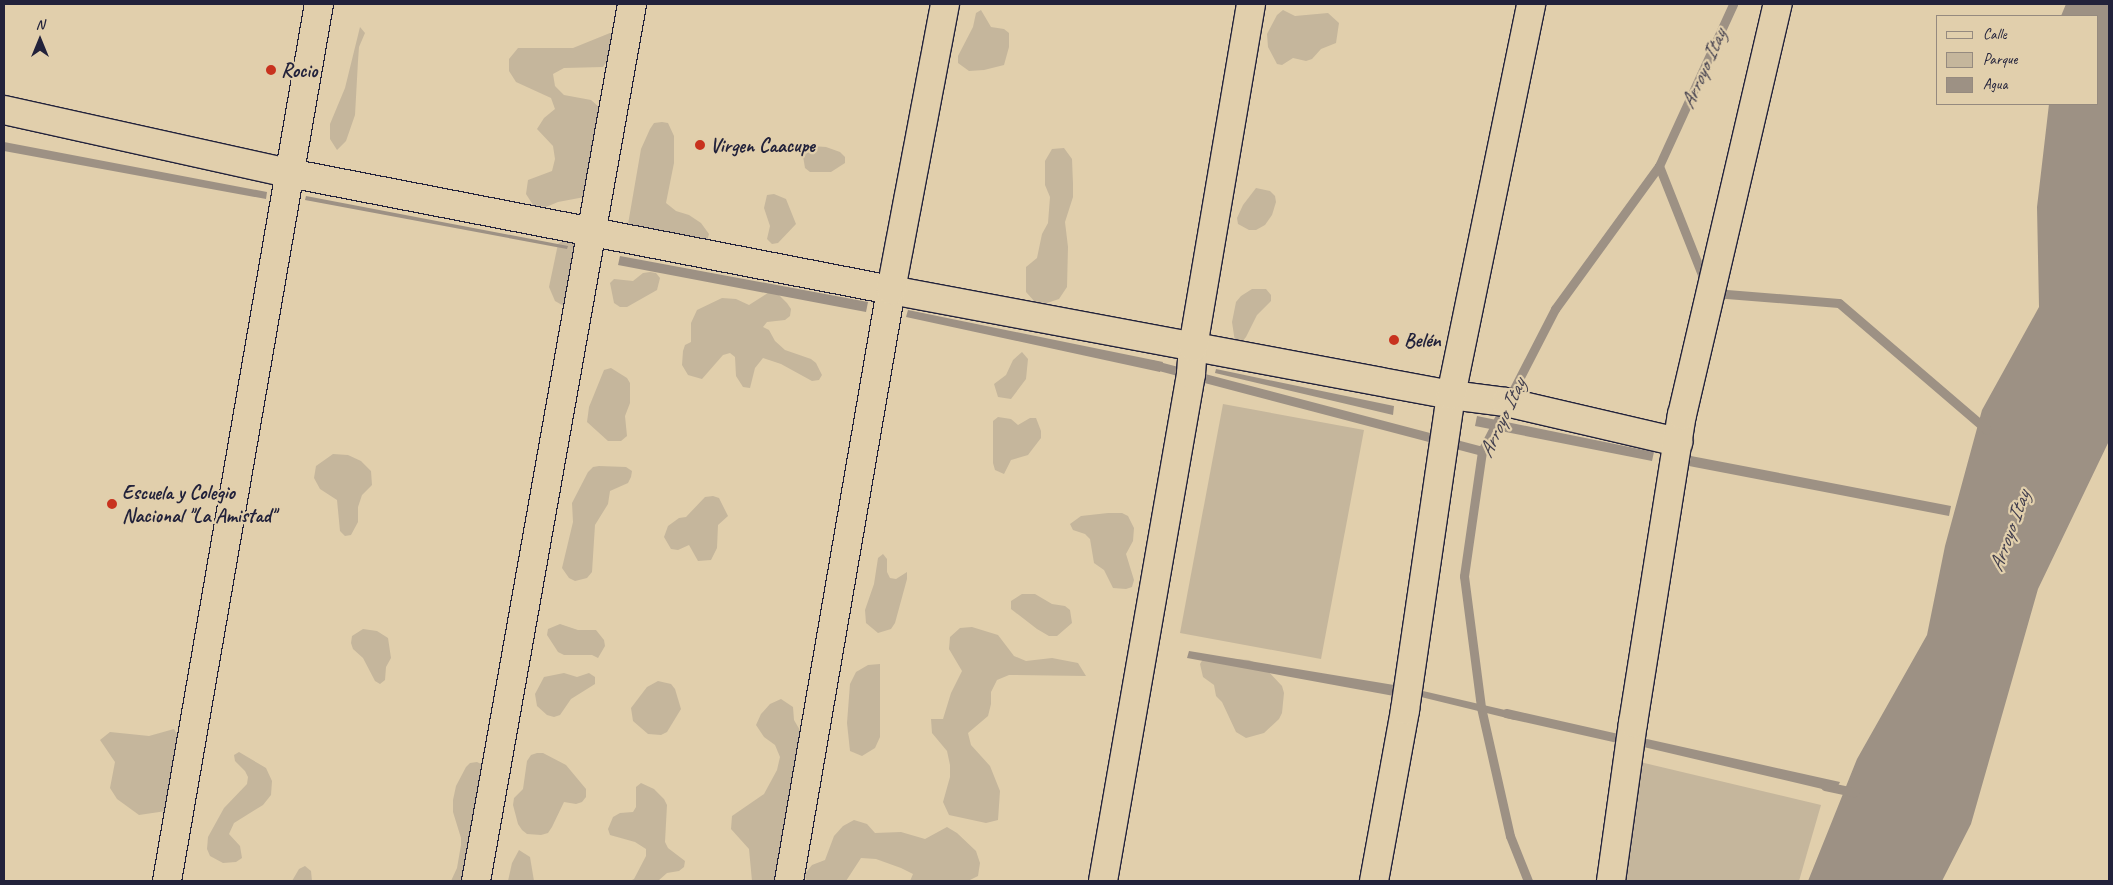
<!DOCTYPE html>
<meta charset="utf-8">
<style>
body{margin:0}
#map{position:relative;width:2113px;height:885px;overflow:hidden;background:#e1cfac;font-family:Caveat,sans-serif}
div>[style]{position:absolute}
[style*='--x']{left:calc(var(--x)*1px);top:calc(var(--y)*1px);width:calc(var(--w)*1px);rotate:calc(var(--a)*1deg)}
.green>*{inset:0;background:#c5b69c}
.water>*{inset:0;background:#9d9184}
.stream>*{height:9px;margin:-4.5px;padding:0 4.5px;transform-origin:4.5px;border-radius:4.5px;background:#9d9184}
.roads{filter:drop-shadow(1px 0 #22223b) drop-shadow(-1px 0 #22223b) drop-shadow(0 1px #22223b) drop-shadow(0 -1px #22223b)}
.minor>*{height:28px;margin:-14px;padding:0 14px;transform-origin:14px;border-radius:14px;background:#e1cfac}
.dots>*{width:14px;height:14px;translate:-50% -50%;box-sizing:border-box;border:2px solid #e1cfac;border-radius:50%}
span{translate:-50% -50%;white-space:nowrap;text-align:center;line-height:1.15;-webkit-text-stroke:4.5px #e1cfac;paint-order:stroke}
.poi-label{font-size:20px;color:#22223b;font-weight:700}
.left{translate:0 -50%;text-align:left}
.water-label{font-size:21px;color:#413e4d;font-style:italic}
.frame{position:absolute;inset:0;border:5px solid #22223b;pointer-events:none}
.legend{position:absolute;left:1936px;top:15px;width:162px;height:90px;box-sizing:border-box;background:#e1cfac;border:1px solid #958a7f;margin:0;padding:6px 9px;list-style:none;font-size:15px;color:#22223b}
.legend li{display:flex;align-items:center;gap:10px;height:25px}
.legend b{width:25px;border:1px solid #958a7f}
.north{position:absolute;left:15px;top:15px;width:50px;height:50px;-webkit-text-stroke:4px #e1cfac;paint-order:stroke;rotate:0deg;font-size:14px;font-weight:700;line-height:20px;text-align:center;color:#22223b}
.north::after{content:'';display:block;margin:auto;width:18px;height:22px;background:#22223b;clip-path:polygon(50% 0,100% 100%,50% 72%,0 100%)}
</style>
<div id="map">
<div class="green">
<div style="clip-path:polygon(981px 10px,991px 27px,1004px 29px,1009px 33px,1009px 47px,1004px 65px,984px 70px,969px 71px,958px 63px,958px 56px,973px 27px,976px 13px)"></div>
<div style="clip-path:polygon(1283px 10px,1295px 16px,1328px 13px,1339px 23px,1336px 43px,1321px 49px,1312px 59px,1306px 61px,1293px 58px,1282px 65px,1277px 64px,1268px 47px,1267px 34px,1277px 15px)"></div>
<div style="clip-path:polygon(360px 27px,365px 33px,359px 47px,358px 61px,355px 115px,346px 141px,337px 150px,330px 139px,330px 124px,345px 88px)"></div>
<div style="clip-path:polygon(610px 33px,619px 43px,603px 67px,564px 68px,553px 74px,555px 86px,564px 95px,591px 100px,607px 114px,595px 195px,558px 202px,546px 207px,533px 205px,526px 194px,528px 180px,552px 171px,555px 159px,553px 146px,537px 129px,544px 118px,555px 109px,551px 98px,516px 82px,509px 71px,509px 59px,518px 48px,573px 48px)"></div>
<div style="clip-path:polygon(662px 122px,668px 123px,674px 136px,674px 163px,666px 203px,676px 211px,689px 215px,701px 223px,709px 234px,707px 241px,694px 242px,674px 233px,627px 230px,641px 149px,650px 129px,654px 123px)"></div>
<div style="clip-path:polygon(812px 146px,826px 147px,840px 152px,845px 157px,845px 163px,831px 172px,810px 172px,805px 168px,803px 156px,806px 150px)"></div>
<div style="clip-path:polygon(1064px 148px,1072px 159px,1073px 184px,1073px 197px,1065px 222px,1068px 247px,1067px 287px,1059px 299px,1047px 303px,1035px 302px,1026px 292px,1026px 267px,1037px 258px,1042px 234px,1048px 223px,1050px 197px,1045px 185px,1045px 161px,1052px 149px)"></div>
<div style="clip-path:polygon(1256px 188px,1270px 191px,1275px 196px,1276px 202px,1272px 215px,1265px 225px,1256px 230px,1249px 230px,1238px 224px,1237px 218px,1243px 205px)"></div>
<div style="clip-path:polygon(774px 194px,786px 199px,796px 224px,778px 243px,772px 244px,767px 239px,770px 226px,764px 208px,767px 195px)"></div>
<div style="clip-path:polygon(564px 240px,575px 242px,584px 252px,570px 302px,562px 305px,555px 301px,549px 287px,558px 244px)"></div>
<div style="clip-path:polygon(650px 272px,656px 273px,660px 278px,657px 290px,627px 307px,620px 307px,614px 303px,610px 283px,614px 279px,633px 281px,643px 273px)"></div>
<div style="clip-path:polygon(1252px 289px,1266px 289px,1271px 295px,1271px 301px,1257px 315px,1246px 337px,1242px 342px,1235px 342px,1232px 322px,1236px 302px,1241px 296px)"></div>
<div style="clip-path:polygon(771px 291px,777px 293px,787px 303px,791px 309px,790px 316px,785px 320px,767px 322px,763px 327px,769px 330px,775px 341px,785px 350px,811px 359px,816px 363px,822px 375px,819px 380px,812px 381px,781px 364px,763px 358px,755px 368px,750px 388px,743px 387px,736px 376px,735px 357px,730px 353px,723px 355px,702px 379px,688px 375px,682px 365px,683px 351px,685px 345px,691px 342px,691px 323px,697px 310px,722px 298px,736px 299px,749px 305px)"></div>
<div style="clip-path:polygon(1022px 352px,1028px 359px,1026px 379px,1011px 399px,998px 397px,994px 384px,1006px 375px,1013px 360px)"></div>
<div style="clip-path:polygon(611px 368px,627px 378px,630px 383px,630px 403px,625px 416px,627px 436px,621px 441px,608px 441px,587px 422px,589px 407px,604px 370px)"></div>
<div style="clip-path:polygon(1223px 404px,1364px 430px,1321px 659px,1180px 633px)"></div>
<div style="clip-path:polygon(998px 417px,1011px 419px,1018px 425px,1030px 418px,1036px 418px,1041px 431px,1041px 438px,1031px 451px,1028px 455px,1011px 460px,1004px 474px,995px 470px,993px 463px,993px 421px)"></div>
<div style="clip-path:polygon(333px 454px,348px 455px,361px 461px,371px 471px,372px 485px,362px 495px,358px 507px,358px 522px,351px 535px,345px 536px,340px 531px,337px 500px,320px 489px,314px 478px,316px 466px)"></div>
<div style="clip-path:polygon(599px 466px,626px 467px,632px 471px,631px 477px,628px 483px,610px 491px,608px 504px,595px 525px,592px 572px,587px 578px,575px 581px,569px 578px,562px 568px,573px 522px,572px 503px,588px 472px,593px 467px)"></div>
<div style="clip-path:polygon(713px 496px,719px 498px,728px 516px,718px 525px,717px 548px,711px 560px,698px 561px,689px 545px,678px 550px,671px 549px,664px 537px,668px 526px,679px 518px,686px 517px,705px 497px)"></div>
<div style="clip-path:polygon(1108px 513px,1122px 513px,1128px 516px,1134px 528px,1133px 541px,1126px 554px,1134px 580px,1132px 587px,1126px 589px,1113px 588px,1104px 570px,1094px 563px,1090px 539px,1085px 534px,1073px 530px,1070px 524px,1081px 516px)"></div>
<div style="clip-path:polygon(883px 554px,887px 559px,887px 572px,890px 578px,896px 579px,907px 572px,907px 579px,895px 623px,891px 629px,878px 633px,866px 623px,865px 610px,874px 584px,878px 558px)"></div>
<div style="clip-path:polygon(1022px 594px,1035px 594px,1052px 604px,1065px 606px,1070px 610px,1072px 623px,1057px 636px,1049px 636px,1037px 629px,1011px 609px,1011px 601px)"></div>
<div style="clip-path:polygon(560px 624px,578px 630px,596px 630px,604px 640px,605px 646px,598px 658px,592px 655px,564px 655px,558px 652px,547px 635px,548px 629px)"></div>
<div style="clip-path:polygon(972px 627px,998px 635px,1014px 656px,1026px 661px,1052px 658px,1078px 663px,1086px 676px,1009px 675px,997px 680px,991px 692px,991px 704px,988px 716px,968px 733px,971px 745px,990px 766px,1000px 791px,998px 820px,986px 823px,949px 815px,943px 802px,950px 777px,950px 765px,947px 751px,932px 733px,931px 719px,943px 719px,951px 693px,962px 671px,949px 649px,950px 637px,960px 628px)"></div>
<div style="clip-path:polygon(363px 629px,377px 631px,388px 638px,391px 658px,386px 667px,385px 680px,380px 684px,375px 681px,363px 658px,353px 649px,351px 643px,352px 636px)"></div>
<div style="clip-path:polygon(1222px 658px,1249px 660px,1256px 663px,1268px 671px,1282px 686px,1284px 693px,1282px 713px,1279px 719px,1264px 733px,1246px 738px,1236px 732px,1222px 702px,1216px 696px,1214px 685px,1203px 677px,1200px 664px,1203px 659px)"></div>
<div style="clip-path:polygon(880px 664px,880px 737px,875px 748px,862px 756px,850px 751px,847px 723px,850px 684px,856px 672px,868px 665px)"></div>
<div style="clip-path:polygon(564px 673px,577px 677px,589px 673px,595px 677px,595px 684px,571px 699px,560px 715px,554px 717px,547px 715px,537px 706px,535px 694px,544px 677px)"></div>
<div style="clip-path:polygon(658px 681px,671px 684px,675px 689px,681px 709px,667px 732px,661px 735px,648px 734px,633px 721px,631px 708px,647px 687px)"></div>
<div style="clip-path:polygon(781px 699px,793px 707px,794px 720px,801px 732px,780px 881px,752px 881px,749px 849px,731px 829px,732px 816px,764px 794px,777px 770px,780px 757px,775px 745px,764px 737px,756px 725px,761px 714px,770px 704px)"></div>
<div style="clip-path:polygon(174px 729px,181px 741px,166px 811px,139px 815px,117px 799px,110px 788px,115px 762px,100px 740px,110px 732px,149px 736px)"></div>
<div style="clip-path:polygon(239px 752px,266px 768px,272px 781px,271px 795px,263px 805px,234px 823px,229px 834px,240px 846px,242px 858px,236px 862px,223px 863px,210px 856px,207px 849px,208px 837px,224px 808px,247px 784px,248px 777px,245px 771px,235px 761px,234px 755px)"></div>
<div style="clip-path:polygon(537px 753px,543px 753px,566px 765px,586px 789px,586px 797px,582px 802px,576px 804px,564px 802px,552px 827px,548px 833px,541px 835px,527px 834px,522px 830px,518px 824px,513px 805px,514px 798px,523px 789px,527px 761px,531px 755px)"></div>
<div style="clip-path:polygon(477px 762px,483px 765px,467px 881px,451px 881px,457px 868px,461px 845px,461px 838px,453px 812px,453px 800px,456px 786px,466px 767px,470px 763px)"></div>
<div style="clip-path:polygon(1640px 762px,1821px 805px,1799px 881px,1618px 881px)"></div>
<div style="clip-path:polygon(641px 783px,654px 789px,664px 799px,667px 805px,665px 842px,668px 848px,685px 861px,684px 867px,679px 871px,667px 873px,658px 881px,630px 881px,634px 879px,646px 856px,646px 849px,635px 842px,610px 835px,608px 829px,613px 817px,620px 813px,633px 812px,636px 807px,636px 787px)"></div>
<div style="clip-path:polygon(854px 820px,867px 824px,875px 833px,901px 832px,925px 839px,947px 827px,957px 833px,976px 851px,980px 863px,978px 876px,968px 881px,910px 881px,913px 874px,901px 868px,876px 859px,861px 858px,846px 881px,807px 881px,804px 875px,812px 865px,825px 860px,834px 836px,843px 826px)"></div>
<div style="clip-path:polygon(519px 850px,530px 857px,534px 881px,508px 881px,512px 863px)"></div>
<div style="clip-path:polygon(305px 866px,311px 871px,312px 881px,292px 881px,299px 869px)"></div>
</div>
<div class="water">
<div style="clip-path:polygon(2066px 4px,2109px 4px,2109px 441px,2038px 589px,1971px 824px,1942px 881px,1808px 881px,1857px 759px,1927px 635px,1945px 546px,1982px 410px,2039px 307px,2037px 207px,2049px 104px,2097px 104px,2097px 16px,2061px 16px)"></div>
<div style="clip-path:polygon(4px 142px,267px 192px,266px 199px,4px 151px)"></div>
<div style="clip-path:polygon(306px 196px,568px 246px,567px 249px,305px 200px)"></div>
<div style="clip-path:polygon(620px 256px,868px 302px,866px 312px,618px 265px)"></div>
<div style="clip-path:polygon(908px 310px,1163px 362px,1160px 372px,906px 317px)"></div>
<div style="clip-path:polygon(1216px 369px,1394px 406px,1393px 415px,1215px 373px)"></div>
<div style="clip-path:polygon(1477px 416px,1654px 452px,1652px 461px,1475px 426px)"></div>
<div style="clip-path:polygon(1691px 456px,1951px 506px,1949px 516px,1689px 466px)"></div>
<div style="clip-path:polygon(1189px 651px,1394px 685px,1394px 696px,1187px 658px)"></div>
<div style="clip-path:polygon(1423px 691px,1518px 713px,1515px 720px,1421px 697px)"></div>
<div style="clip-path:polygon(1638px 737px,1840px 782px,1835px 792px,1635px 745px)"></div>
</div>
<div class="stream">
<div style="--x:1659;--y:166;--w:125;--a:68.4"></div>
<div style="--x:1714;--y:293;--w:125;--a:4.6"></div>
<div style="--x:1839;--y:303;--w:194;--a:40.6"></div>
<div style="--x:1151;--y:364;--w:342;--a:14.7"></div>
<div style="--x:1506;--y:713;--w:124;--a:12.6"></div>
<div style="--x:1825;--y:786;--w:30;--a:12"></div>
<div style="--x:1528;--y:881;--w:48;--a:-111.8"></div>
<div style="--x:1510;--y:836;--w:132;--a:-102.7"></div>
<div style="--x:1481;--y:707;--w:132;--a:-97.4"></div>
<div style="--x:1464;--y:576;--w:126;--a:-81.8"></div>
<div style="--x:1482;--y:451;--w:160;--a:-62.8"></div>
<div style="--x:1555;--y:309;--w:177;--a:-54"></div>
<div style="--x:1659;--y:166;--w:178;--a:-65.4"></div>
</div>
<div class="roads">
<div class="minor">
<div style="--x:4;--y:110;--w:292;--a:12.5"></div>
<div style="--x:289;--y:173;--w:613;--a:11"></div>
<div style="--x:891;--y:290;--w:570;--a:10.62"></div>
<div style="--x:1451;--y:395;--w:55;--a:7.3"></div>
<div style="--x:1506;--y:402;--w:177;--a:13.1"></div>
<div style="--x:167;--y:881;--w:890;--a:-80.17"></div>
<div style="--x:476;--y:881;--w:891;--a:-79.91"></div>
<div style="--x:789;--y:881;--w:600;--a:-80.21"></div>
<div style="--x:891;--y:290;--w:291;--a:-79.3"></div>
<div style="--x:1103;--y:881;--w:515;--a:-80.15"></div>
<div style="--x:1191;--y:374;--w:27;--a:-86"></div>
<div style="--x:1193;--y:347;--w:348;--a:-80.4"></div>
<div style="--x:1374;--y:881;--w:174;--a:-79.7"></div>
<div style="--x:1405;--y:710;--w:318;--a:-81.7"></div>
<div style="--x:1451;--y:395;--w:399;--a:-78.4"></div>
<div style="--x:1611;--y:881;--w:160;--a:-82.1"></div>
<div style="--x:1633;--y:723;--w:312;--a:-81"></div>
<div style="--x:1682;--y:415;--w:422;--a:-76.9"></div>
</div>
</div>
<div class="dots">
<div style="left:271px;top:70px;background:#c8321e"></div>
<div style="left:700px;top:145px;background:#c8321e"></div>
<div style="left:1394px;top:340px;background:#c8321e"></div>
<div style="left:112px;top:504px;background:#c8321e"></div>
</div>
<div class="poi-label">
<span class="left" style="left:281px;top:70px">Rocio</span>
<span class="left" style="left:710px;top:145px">Virgen Caacupe</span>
<span class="left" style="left:1404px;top:340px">Belén</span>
<span class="left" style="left:122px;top:504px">Escuela y Colegio<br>Nacional "La Amistad"</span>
</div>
<div class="water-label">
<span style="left:1703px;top:69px;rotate:-66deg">Arroyo Itay</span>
<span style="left:1502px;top:418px;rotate:-65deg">Arroyo Itay</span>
<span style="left:2009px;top:531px;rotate:-70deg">Arroyo Itay</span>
</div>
<div class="frame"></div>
<ul class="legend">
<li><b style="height:6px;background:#e1cfac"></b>Calle</li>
<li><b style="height:14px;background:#c5b69c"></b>Parque</li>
<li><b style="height:14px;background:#9d9184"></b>Agua</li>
</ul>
<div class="north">N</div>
</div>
